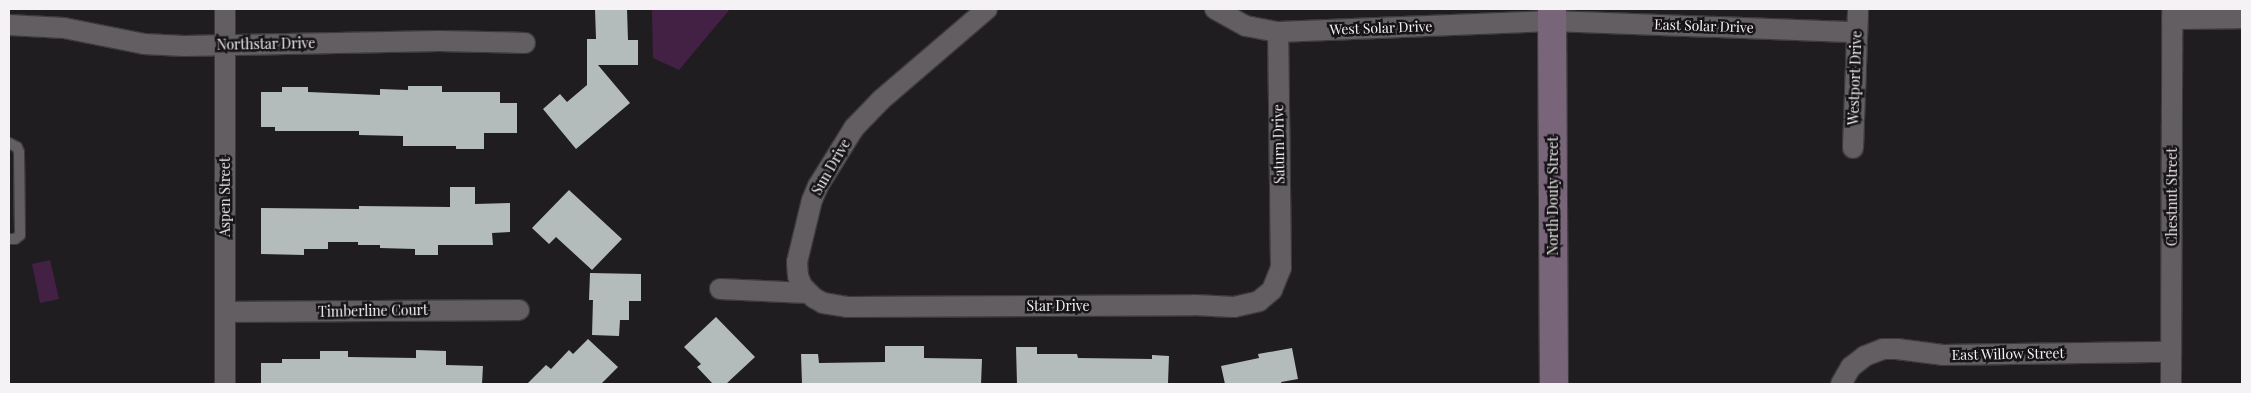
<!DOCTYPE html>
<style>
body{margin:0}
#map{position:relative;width:2251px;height:393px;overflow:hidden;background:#201d21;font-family:"Playfair Display",serif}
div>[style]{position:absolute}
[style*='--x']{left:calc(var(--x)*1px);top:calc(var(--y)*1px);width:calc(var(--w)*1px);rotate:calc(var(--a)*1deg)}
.green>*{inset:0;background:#432145}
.building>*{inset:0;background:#b4bcbb}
.roads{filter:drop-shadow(1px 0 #3d3b3d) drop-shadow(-1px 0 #3d3b3d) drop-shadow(0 1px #3d3b3d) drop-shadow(0 -1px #3d3b3d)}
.lane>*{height:10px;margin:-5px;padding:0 5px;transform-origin:5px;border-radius:5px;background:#625e62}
.street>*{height:20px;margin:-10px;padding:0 10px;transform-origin:10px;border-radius:10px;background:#625e62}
.secondary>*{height:28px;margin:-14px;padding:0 14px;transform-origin:14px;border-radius:14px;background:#786579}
span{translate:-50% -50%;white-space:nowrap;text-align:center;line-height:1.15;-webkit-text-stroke:5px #171417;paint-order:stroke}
.street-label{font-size:14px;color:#f4f2f4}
.frame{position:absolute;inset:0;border:10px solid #f4f2f4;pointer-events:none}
</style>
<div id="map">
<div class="green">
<div style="clip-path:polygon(652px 9px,730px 9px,679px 70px,653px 58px)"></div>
<div style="clip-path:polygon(50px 260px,59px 299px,40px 303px,32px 264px)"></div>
</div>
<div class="building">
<div style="clip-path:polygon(595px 9px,627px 9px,628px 40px,638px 40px,638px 65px,598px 65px,630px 103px,576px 149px,543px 109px,560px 94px,567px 102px,587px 85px,587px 39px,596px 39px)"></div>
<div style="clip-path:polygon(408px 86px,442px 86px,442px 92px,500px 92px,500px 103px,517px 103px,517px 133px,484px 133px,484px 149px,456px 149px,456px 146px,403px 146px,403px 136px,359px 135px,359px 131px,275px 131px,275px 127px,261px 127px,261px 92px,282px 92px,282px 87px,308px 87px,308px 92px,380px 95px,380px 89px,408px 90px)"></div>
<div style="clip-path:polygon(450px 187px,475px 187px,475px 204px,510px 203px,510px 232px,492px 233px,493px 245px,438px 245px,438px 255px,415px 255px,415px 249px,380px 248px,380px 245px,358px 245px,358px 242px,328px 242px,328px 249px,304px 249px,304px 255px,261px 254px,261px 208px,359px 209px,359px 206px,450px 207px)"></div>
<div style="clip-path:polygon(569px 190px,622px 239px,592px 270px,556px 237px,549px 244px,532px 228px)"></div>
<div style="clip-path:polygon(590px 273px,641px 274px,641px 301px,629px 301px,629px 320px,620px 320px,619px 336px,592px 335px,593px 300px,589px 300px)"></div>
<div style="clip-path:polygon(716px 317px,755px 357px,726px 384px,713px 384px,697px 367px,701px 364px,684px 347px)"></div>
<div style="clip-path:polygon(588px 339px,618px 367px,601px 384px,527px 384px,546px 365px,551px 369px,569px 350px,573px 354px)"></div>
<div style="clip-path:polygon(885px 346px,924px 346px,924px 358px,982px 359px,981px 384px,802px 384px,801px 354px,818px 354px,819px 363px,885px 362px)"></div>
<div style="clip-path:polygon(1016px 347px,1037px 347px,1037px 354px,1077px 354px,1078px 358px,1152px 359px,1152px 355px,1169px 356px,1168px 383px,1017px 384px)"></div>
<div style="clip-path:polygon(1292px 348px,1298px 379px,1281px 382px,1282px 384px,1225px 384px,1221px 366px,1259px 358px,1258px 354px)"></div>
<div style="clip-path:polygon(416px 350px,446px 351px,446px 365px,483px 366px,482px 384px,261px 384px,261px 363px,282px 363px,282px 359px,320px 359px,320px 351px,348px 351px,348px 357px,416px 358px)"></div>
</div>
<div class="roads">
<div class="lane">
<div style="--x:9;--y:143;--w:9;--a:27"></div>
<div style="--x:17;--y:147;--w:5;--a:68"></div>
<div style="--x:19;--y:152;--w:83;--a:89.3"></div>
<div style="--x:20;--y:235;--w:6;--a:141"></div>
<div style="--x:15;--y:239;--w:6;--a:180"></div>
</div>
<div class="street">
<div style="--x:225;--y:9;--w:375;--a:90"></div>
<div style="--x:987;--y:9;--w:140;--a:139.4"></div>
<div style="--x:881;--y:100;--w:39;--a:134"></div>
<div style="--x:854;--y:128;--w:68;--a:121.8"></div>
<div style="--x:818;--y:186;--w:15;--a:113"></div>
<div style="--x:812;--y:200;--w:64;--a:103.6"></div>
<div style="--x:797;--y:262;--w:14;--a:86"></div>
<div style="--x:798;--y:276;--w:11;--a:68"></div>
<div style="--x:802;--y:286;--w:17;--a:45"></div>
<div style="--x:814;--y:298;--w:10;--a:29"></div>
<div style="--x:823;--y:303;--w:24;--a:9"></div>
<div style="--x:847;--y:307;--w:347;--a:-0.3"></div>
<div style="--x:1194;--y:305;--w:40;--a:2.9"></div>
<div style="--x:1234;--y:307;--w:26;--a:-13"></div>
<div style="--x:1259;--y:301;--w:17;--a:-40"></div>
<div style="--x:1272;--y:290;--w:24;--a:-68"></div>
<div style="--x:1281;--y:268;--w:236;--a:-90.7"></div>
<div style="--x:1215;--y:9;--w:35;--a:29"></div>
<div style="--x:1246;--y:26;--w:33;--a:11"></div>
<div style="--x:1278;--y:32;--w:274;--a:-2.3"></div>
<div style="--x:1552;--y:21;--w:304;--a:2.1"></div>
<div style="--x:2172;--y:19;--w:70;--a:-0.8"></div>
<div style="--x:9;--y:25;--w:55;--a:3.1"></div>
<div style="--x:64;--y:28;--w:82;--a:11.3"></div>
<div style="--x:144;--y:44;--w:40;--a:2.9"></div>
<div style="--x:184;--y:46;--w:255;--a:-1.1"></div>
<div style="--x:439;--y:41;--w:86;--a:1.3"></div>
<div style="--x:1853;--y:148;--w:139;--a:-87.9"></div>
<div style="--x:720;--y:289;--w:87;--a:2.6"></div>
<div style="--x:226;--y:312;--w:293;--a:-0.4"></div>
<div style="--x:1841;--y:384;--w:20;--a:-60"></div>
<div style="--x:1851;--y:367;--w:18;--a:-38"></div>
<div style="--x:1865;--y:356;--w:19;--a:-21"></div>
<div style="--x:1883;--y:349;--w:14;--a:0"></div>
<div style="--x:1897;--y:349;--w:46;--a:7.4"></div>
<div style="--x:1943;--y:355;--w:228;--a:-0.8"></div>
<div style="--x:2171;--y:384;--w:375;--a:-89.8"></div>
</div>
<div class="secondary">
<div style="--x:1552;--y:9;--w:375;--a:89.7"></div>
</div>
</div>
<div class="street-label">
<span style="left:1704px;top:26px;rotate:2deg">East Solar Drive</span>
<span style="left:1381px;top:28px;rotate:-2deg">West Solar Drive</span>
<span style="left:266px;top:44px;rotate:-1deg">Northstar Drive</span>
<span style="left:1855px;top:78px;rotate:-88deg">Westport Drive</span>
<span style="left:1279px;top:144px;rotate:-91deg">Saturn Drive</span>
<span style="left:831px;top:167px;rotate:-60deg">Sun Drive</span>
<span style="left:1553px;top:196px;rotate:-90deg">North Douty Street</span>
<span style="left:225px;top:197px;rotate:-90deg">Aspen Street</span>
<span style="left:2172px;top:197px;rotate:-90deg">Chestnut Street</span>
<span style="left:1058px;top:306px">Star Drive</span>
<span style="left:373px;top:311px;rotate:-1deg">Timberline Court</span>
<span style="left:2008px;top:354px;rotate:-1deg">East Willow Street</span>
</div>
<div class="frame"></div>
</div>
